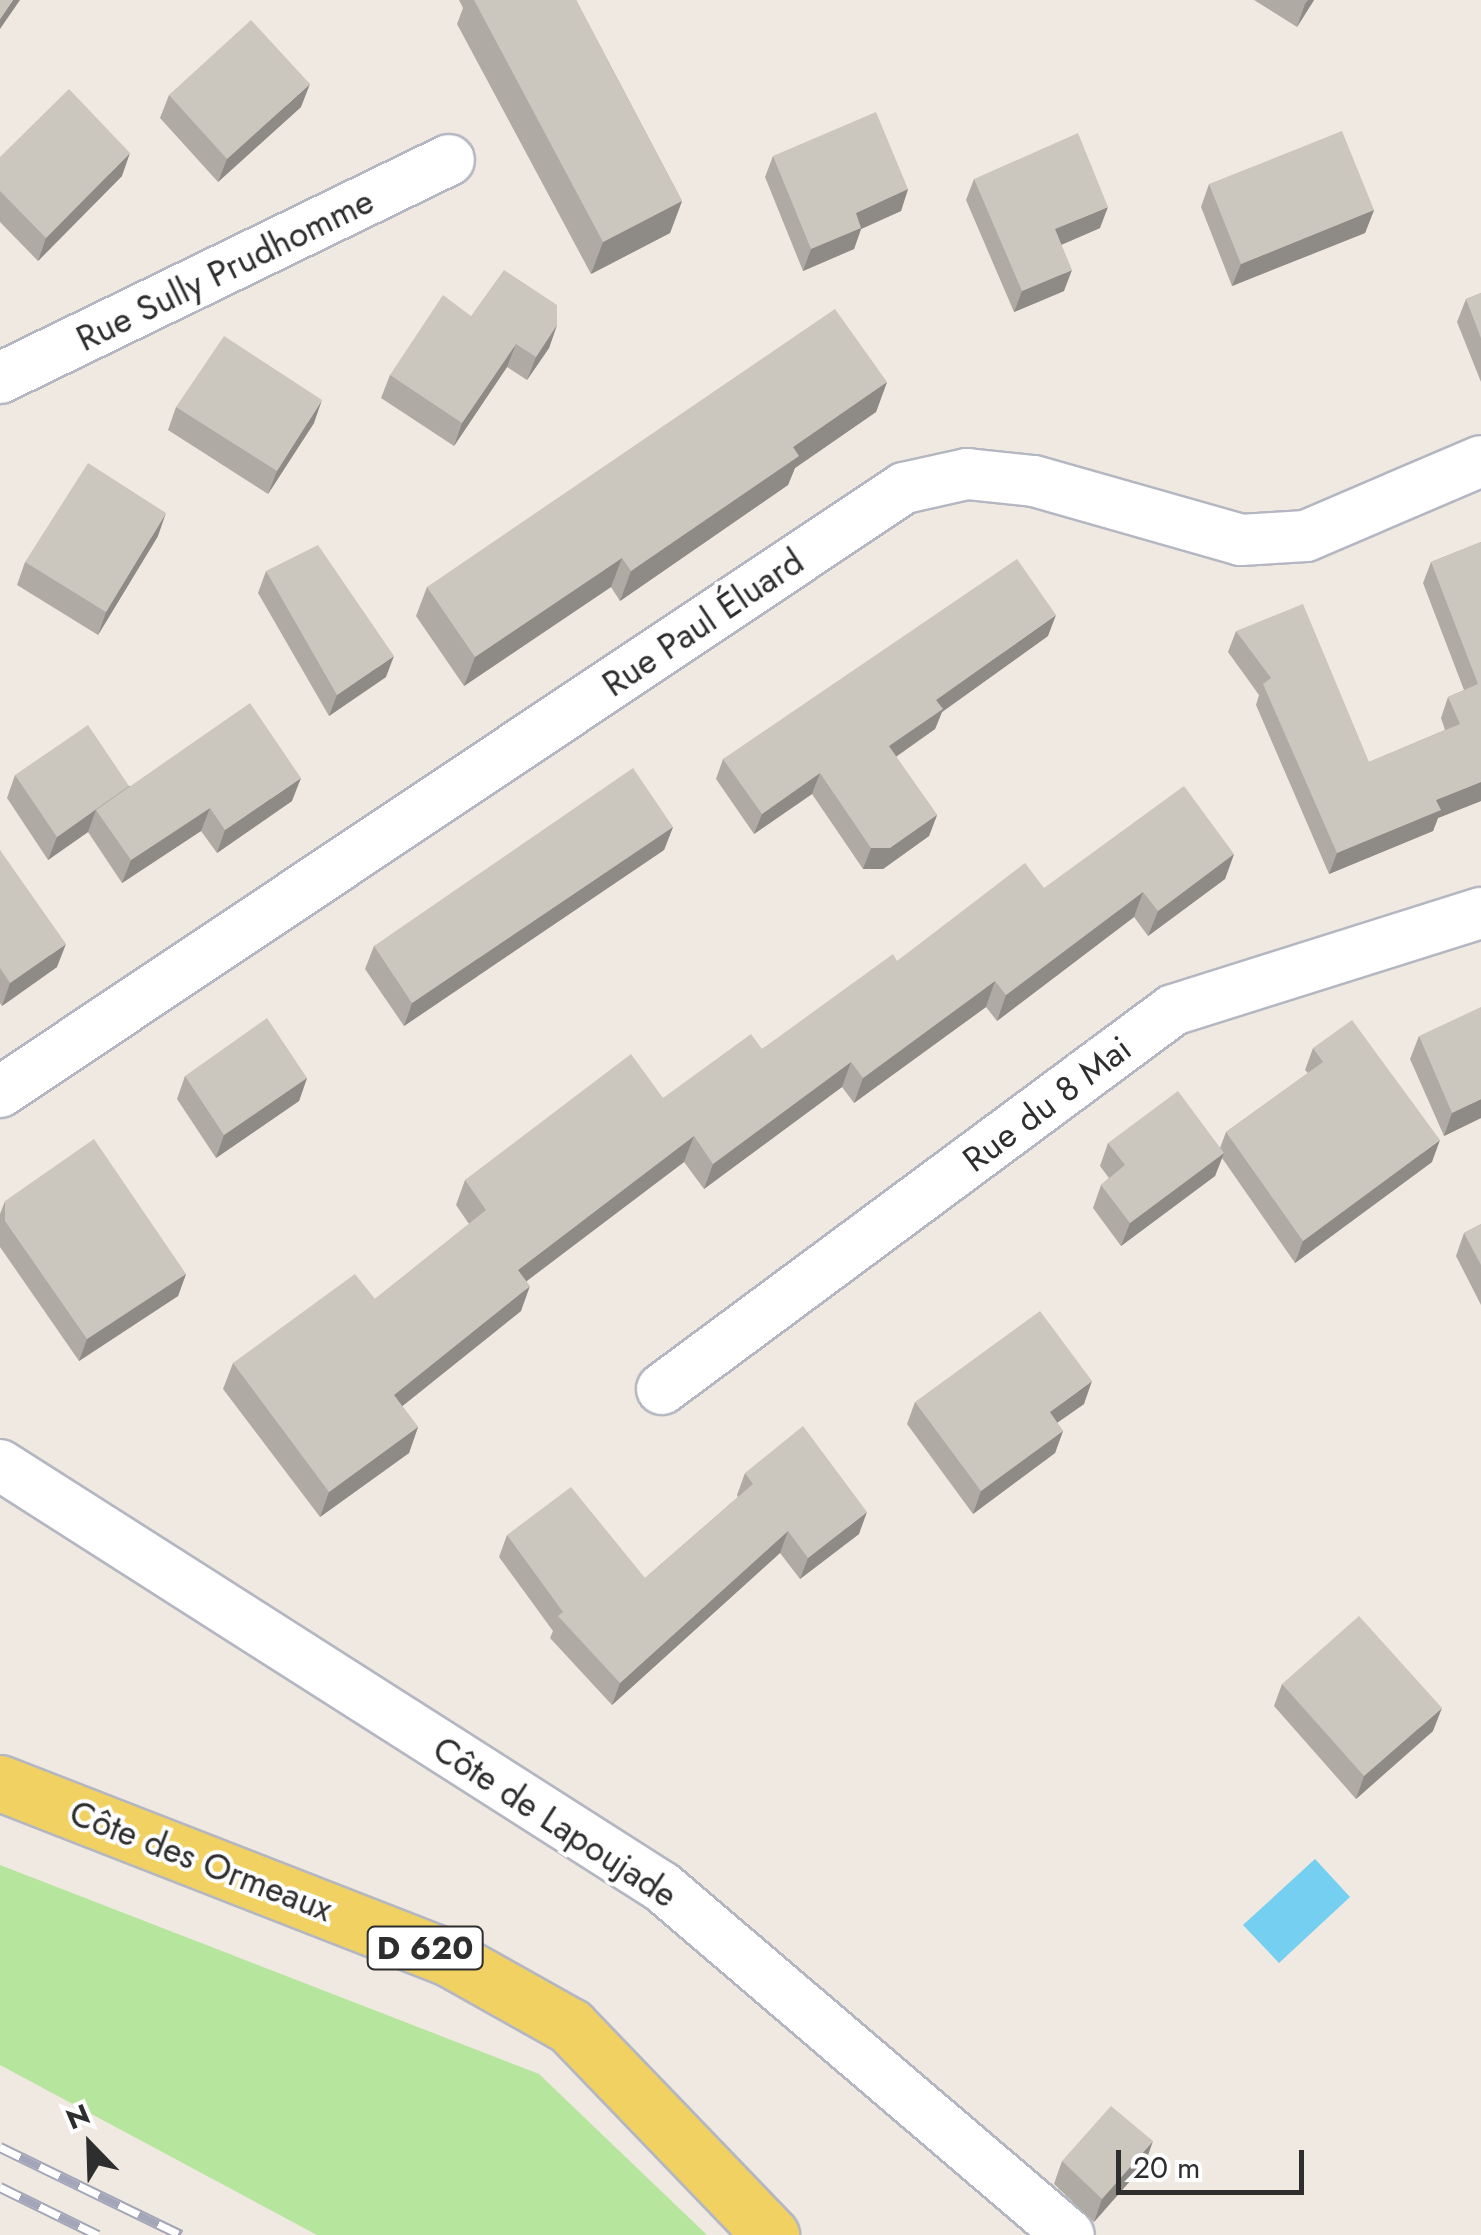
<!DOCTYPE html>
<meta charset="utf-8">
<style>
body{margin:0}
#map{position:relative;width:1481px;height:2235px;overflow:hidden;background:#efe9e1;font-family:Jost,sans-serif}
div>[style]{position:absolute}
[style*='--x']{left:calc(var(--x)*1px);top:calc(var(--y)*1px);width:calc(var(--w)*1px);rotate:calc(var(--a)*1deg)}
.green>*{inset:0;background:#b6e59e}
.water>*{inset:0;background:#75cff0}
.roads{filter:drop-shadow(2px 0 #b4b7c1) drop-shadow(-2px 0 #b4b7c1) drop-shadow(0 2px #b4b7c1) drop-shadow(0 -2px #b4b7c1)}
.street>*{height:50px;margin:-25px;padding:0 25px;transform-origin:25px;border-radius:25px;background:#fff}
.primary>*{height:55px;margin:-27.5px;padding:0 27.5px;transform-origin:27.5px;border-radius:27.5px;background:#f2d163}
.rail>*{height:11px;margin-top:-5.5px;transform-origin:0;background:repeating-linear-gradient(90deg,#fff 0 22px,#a3a6b8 0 44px);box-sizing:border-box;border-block:2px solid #a3a6b8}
.wall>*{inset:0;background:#afaba4}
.shaded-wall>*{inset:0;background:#8e8b86}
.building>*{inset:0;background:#cbc7bf}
span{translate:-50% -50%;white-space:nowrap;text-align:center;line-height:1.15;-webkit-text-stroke:8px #fff;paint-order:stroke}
.shield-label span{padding:2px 8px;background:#fff;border:2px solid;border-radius:8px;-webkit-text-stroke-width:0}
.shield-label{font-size:32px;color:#2e2e2e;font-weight:700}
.street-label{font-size:35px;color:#2e2e2e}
.north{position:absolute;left:40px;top:2095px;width:100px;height:100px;-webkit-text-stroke:8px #fff;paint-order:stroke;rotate:337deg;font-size:28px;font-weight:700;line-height:40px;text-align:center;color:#2e2e2e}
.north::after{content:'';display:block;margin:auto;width:35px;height:45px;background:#2e2e2e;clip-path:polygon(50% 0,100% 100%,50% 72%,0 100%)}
.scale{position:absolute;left:1116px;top:2150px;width:188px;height:45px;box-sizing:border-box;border:5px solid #2e2e2e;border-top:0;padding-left:12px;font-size:30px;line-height:35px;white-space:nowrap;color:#2e2e2e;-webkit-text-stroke:8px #fff;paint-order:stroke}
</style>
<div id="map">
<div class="green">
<div style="clip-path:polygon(0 1865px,539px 2074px,707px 2235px,317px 2235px,0 2065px)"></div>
</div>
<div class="water">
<div style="clip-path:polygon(1315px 1859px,1350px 1897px,1279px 1963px,1243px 1925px)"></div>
</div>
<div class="roads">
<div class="street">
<div style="--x:0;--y:378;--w:499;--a:-25.9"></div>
<div style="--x:0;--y:1092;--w:1087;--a:-33.75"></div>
<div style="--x:904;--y:488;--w:65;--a:-12.5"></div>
<div style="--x:967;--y:474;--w:67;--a:6"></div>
<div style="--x:1034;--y:481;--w:215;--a:15.9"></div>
<div style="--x:1241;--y:540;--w:65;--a:-3.5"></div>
<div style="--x:1306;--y:536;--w:190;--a:-23.2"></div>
<div style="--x:662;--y:1389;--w:636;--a:-36.56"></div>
<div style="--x:1173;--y:1010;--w:323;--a:-17.5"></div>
<div style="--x:0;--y:1465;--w:785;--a:32.52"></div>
<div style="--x:662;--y:1887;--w:535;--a:40.53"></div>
</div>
<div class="primary">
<div style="--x:0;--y:1783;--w:480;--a:21.3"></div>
<div style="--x:447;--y:1957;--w:141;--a:29.3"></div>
<div style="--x:570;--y:2026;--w:290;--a:46.1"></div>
</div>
</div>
<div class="rail">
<div style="--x:0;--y:2147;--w:201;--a:25.9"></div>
<div style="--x:0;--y:2187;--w:109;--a:26.1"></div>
</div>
<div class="wall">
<div style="clip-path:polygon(459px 0,576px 0,682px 201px,670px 233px,591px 274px,457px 24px,463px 8px)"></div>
<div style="clip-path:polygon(1254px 0,1314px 0,1297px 27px)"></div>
<div style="clip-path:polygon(169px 95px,301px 107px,218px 182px,160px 118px)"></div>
<div style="clip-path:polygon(773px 156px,908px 189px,901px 211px,861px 229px,854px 249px,803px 271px,765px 177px)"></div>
<div style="clip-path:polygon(0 157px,122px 176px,38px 261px,0 222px)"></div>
<div style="clip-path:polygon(974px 179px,1100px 228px,1061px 245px,1064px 291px,1014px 312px,966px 200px)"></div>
<div style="clip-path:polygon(1209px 184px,1374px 210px,1365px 233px,1232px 286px,1201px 207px)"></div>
<div style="clip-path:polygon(1481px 293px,1481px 382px,1457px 322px,1466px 299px)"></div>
<div style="clip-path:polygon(471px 316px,557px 325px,549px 348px,527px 380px,507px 367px,454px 446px,381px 398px,390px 375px)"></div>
<div style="clip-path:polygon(887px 382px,876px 412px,795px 468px,788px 485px,620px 601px,611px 587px,464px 686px,416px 616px,427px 587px)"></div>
<div style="clip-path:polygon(176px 407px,314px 423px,268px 494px,168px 430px)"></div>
<div style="clip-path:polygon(158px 536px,98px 635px,17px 585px,25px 562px)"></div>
<div style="clip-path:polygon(1481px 542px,1481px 801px,1438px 818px,1433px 831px,1329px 874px,1256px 705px,1259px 695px,1228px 652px,1236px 631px,1369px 762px,1445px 730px,1441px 718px,1448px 697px,1464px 690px,1423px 583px,1431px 562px)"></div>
<div style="clip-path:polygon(266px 571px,386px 677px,329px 716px,258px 593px)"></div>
<div style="clip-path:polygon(1048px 636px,942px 712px,935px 729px,896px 757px,937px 815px,929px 836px,883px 869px,863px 869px,812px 794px,754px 834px,716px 779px,723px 759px)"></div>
<div style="clip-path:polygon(15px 775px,129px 786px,292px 801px,217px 853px,201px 831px,122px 883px,88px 832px,48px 860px,7px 798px)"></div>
<div style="clip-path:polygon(673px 827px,664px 850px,404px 1026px,365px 969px,374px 946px)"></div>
<div style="clip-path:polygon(0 850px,57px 967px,2px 1006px,0 1003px)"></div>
<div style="clip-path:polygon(1234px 854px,1225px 879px,1148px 936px,1134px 917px,997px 1021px,986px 1007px,854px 1103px,842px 1087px,704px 1189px,684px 1162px,527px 1281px,521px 1311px,402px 1406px,418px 1427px,409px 1453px,320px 1517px,223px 1389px,233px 1363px,375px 1299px,469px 1224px,456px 1205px,465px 1180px,663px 1098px,762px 1049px,897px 961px,1044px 888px)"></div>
<div style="clip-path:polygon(1419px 1036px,1481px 1118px,1444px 1136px,1410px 1059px)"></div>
<div style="clip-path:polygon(1313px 1048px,1432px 1162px,1295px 1263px,1222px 1158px,1215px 1176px,1121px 1246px,1093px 1208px,1101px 1185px,1109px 1178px,1100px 1166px,1108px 1143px,1220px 1148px,1226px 1132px,1308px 1073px,1305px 1070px)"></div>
<div style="clip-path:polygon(185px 1076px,307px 1078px,299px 1101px,216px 1158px,177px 1099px)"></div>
<div style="clip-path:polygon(5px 1201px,186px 1274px,178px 1296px,79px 1361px,0 1247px,0 1214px)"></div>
<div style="clip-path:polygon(1481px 1224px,1481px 1305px,1456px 1256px,1464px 1233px)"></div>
<div style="clip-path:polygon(915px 1402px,1084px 1404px,1057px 1423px,1063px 1431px,1055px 1453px,973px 1514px,907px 1424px)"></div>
<div style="clip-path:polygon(745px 1473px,859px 1534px,800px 1579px,780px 1553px,612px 1705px,550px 1638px,553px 1631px,499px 1557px,507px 1535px,645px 1578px,738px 1497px,737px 1495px)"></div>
<div style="clip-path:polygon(1282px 1684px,1433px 1731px,1356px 1799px,1274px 1706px)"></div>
<div style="clip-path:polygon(1062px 2161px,1145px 2164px,1094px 2222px,1054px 2184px)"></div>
</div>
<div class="shaded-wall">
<div style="clip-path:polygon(13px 0,20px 0,0 29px,0 19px)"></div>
<div style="clip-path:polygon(1308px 0,1314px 0,1297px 27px,1305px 4px)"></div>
<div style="clip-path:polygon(310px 84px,301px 107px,218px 182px,227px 159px)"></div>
<div style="clip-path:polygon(130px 153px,122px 176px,38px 261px,46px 238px)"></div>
<div style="clip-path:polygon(908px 189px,901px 211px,861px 229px,854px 249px,803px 271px,811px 249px,856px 213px)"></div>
<div style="clip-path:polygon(682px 201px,670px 233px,591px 274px,603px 242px)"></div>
<div style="clip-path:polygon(1108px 207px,1100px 228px,1047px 251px,1055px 229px)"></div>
<div style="clip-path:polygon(1374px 210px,1365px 233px,1232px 286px,1241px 264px)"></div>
<div style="clip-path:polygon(1072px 270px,1064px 291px,1014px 312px,1022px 291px)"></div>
<div style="clip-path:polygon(557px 325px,549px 348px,527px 380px,536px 357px)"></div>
<div style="clip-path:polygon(516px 344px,507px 367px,454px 446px,462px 423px)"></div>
<div style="clip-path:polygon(887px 382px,876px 412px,795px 468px,788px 485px,620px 601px,631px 571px,793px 447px)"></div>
<div style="clip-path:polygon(322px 400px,314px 423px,268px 494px,277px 471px)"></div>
<div style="clip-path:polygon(166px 513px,158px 536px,98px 635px,106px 612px)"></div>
<div style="clip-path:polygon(622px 558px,611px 587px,464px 686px,475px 657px)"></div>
<div style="clip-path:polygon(1056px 615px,1048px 636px,942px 712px,935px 729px,881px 767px,889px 746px,936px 700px)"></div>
<div style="clip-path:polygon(394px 656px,386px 677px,329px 716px,337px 695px)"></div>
<div style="clip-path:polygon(820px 773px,812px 794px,754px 834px,762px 814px)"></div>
<div style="clip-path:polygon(301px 778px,292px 801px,217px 853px,225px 830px)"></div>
<div style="clip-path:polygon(1481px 782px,1481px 801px,1438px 818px,1433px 831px,1329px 874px,1337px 853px,1436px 800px)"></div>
<div style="clip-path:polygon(129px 786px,96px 810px,88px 832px,48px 860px,57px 837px)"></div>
<div style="clip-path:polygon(210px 808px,201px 831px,122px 883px,131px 860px)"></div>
<div style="clip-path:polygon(937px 815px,929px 836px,883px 869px,863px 869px,871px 848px)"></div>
<div style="clip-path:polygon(673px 827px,664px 850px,404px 1026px,412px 1003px)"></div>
<div style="clip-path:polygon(1234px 854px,1225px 879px,1148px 936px,1158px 911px)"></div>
<div style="clip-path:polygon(1143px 892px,1134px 917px,997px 1021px,1006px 995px)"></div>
<div style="clip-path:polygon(66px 944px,57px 967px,2px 1006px,10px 983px)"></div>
<div style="clip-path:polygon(995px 981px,986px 1007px,854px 1103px,863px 1078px)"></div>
<div style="clip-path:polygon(851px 1062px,842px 1087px,704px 1189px,713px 1164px)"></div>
<div style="clip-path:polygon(307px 1078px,299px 1101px,216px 1158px,224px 1135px)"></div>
<div style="clip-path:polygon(1481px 1099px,1481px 1118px,1444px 1136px,1452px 1113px)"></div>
<div style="clip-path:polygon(694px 1136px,684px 1162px,508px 1295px,518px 1270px)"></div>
<div style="clip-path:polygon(1440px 1140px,1432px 1162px,1295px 1263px,1303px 1241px)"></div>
<div style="clip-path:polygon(1224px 1153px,1215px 1176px,1121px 1246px,1130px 1223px)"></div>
<div style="clip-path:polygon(186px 1274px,178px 1296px,79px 1361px,87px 1339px)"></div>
<div style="clip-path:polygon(530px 1286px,521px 1311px,385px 1420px,394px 1395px)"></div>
<div style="clip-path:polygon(1092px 1381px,1084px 1404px,1041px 1434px,1050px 1412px)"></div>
<div style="clip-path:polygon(418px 1427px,409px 1453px,320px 1517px,329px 1492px)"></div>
<div style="clip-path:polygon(1063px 1431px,1055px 1453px,973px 1514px,981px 1491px)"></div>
<div style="clip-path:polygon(867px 1512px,859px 1534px,800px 1579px,808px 1558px)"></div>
<div style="clip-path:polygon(788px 1531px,780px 1553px,612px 1705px,620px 1683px)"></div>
<div style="clip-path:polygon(1442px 1708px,1433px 1731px,1356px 1799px,1364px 1776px)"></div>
<div style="clip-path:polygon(1153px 2141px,1145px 2164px,1094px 2222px,1102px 2199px)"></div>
</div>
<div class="building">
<div style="clip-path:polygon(0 0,13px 0,0 19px)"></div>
<div style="clip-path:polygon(474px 0,576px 0,682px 201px,603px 242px)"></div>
<div style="clip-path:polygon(251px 20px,310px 84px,227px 159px,169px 95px)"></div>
<div style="clip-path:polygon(69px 89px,130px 153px,46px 238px,0 191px,0 157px)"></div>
<div style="clip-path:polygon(876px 112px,908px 189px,856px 213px,861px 228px,811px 249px,773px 156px)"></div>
<div style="clip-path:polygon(1342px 131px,1374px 210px,1241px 264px,1209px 184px)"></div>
<div style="clip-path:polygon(1078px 133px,1108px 207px,1055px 229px,1072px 270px,1022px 291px,974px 179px)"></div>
<div style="clip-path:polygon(504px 270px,557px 305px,557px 325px,536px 357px,516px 344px,462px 423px,390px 375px,443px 295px,471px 316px)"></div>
<div style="clip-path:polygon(1481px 293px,1481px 338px,1466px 299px)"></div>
<div style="clip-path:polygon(835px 309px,887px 382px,793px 447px,799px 456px,631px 571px,622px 558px,475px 657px,427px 587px)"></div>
<div style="clip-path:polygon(224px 336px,322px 400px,277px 471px,176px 407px)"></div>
<div style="clip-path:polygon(88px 463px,166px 513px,106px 612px,25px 562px)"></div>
<div style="clip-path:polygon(1481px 542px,1481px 782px,1436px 800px,1441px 810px,1337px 853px,1263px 684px,1271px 678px,1236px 631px,1303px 604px,1369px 762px,1460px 724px,1448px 697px,1478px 684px,1431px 562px)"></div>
<div style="clip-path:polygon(318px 545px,394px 656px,337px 695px,266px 571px)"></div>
<div style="clip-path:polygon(1017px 559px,1056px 615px,936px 700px,943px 709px,889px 746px,937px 815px,890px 848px,871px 848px,820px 773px,762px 814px,723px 759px)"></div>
<div style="clip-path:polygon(250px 703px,301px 778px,225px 830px,210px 808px,131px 860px,96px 810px)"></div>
<div style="clip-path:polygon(88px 725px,129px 786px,57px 837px,15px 775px)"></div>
<div style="clip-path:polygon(633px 768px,673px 827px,412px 1003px,374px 946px)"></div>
<div style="clip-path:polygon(1184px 786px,1234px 854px,1158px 911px,1143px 892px,1006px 995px,995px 981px,863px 1078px,851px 1062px,713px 1164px,694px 1136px,518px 1270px,530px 1286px,394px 1395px,418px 1427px,329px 1492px,233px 1363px,355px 1274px,375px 1299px,486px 1210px,465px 1180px,631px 1054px,663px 1098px,751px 1034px,762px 1049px,893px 954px,897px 961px,1025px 863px,1044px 888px)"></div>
<div style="clip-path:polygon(0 850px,66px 944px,10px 983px,0 968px)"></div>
<div style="clip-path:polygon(1481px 1007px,1481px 1099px,1452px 1113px,1419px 1036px)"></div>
<div style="clip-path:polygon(267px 1018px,307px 1078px,224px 1135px,185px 1076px)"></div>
<div style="clip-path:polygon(1352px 1020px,1440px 1140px,1303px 1241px,1226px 1132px,1323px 1062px,1313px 1048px)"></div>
<div style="clip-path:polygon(1178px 1091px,1224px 1153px,1130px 1223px,1101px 1185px,1125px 1165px,1108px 1143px)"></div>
<div style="clip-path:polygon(94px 1139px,186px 1274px,87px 1339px,5px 1221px,5px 1201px)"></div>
<div style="clip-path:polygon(1481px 1224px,1481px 1265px,1464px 1233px)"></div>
<div style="clip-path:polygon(1040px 1311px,1092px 1381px,1050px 1412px,1063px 1431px,981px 1491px,915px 1402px)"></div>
<div style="clip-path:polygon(803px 1426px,867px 1512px,808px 1558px,788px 1531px,620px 1683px,558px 1616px,563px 1612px,507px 1535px,571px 1487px,645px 1578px,753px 1484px,745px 1473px)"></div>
<div style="clip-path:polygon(1359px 1616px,1442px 1708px,1364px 1776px,1282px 1684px)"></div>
<div style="clip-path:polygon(1111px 2106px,1153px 2141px,1102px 2199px,1062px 2161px)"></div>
</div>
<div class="shield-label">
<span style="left:425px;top:1948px">D 620</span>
</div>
<div class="street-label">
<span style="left:225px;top:270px;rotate:-26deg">Rue Sully Prudhomme</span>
<span style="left:703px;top:623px;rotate:-34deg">Rue Paul Éluard</span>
<span style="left:1047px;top:1104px;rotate:-37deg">Rue du 8 Mai</span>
<span style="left:555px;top:1822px;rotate:33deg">Côte de Lapoujade</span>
<span style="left:201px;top:1861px;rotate:21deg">Côte des Ormeaux</span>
</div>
<div class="north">N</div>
<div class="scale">20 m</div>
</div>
